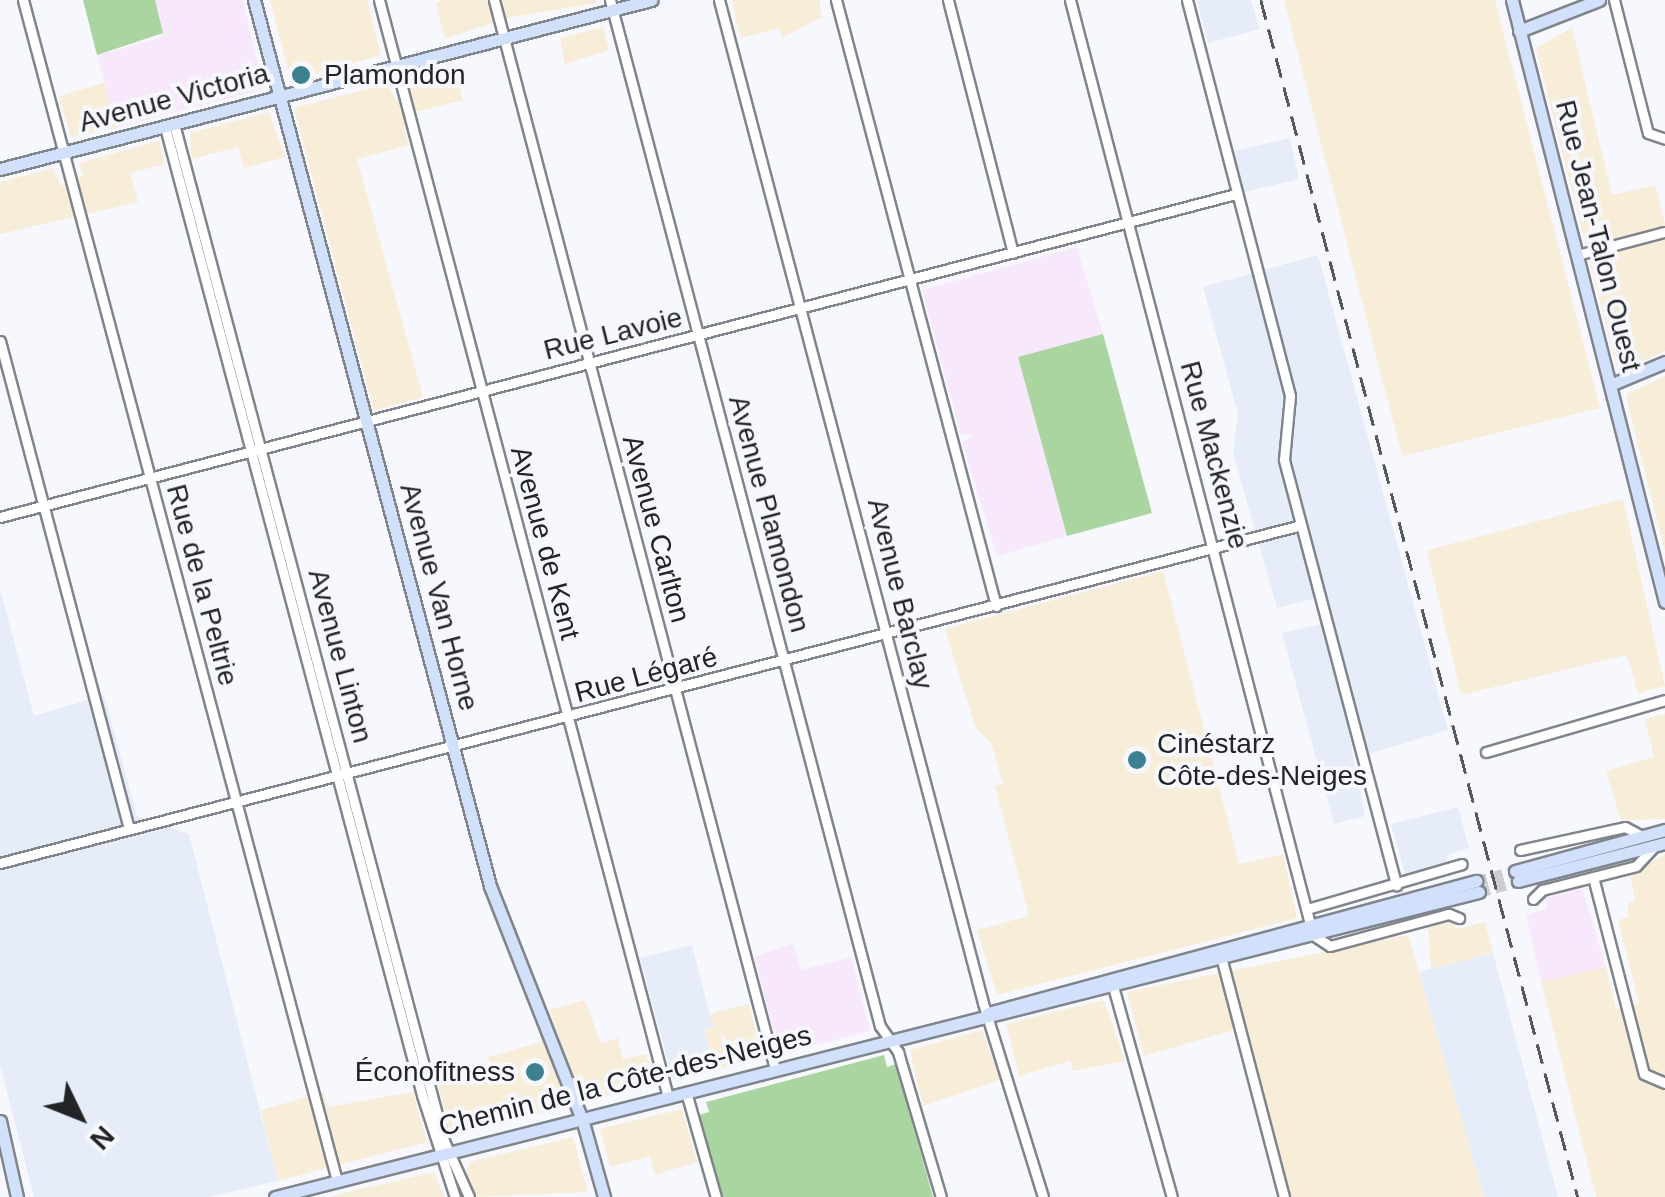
<!DOCTYPE html>
<meta charset="utf-8">
<style>
body{margin:0}
#map{position:relative;width:1665px;height:1197px;overflow:hidden;background:#f6f8fe;font-family:Arial,sans-serif}
div>[style]{position:absolute}
[style*='--x']{left:calc(var(--x)*1px);top:calc(var(--y)*1px);width:calc(var(--w)*1px);rotate:calc(var(--a)*1deg)}
.commercial>*{inset:0;background:#f8edd8}
.built>*{inset:0;background:#e6edf9}
.education>*{inset:0;background:#f8e8fb}
.green>*{inset:0;background:#abd5a0}
.secondary-tunnel>*{height:11px;margin-top:-5.5px;transform-origin:0;background:repeating-linear-gradient(90deg,#ccced3 0 11px,transparent 0 16.5px)}
.roads{filter:drop-shadow(2px 0 #80848b) drop-shadow(-2px 0 #80848b) drop-shadow(0 2px #80848b) drop-shadow(0 -2px #80848b)}
.street>*{height:9px;margin:-4.5px;padding:0 4.5px;transform-origin:4.5px;border-radius:4.5px;background:#fff}
.secondary>*{height:11px;margin:-5.5px;padding:0 5.5px;transform-origin:5.5px;border-radius:5.5px;background:#d2e1fb}
.rail>*{height:2.5px;margin-top:-1.25px;transform-origin:0;background:repeating-linear-gradient(90deg,#56585c 0 20px,transparent 0 30px)}
.dots>*{width:28px;height:28px;translate:-50% -50%;box-sizing:border-box;border:5px solid #f6f8fe;border-radius:50%}
span{translate:-50% -50%;white-space:nowrap;text-align:center;line-height:1.15;-webkit-text-stroke:8px #f6f8fe;paint-order:stroke}
.poi-label{font-size:28px;color:#222427}
.left{translate:0 -50%;text-align:left}
.right{translate:-100% -50%;text-align:right}
.street-label{font-size:28px;color:#222427}
.north{position:absolute;left:30px;top:1067px;width:100px;height:100px;-webkit-text-stroke:8px #f6f8fe;paint-order:stroke;rotate:133deg;font-size:28px;font-weight:700;line-height:40px;text-align:center;color:#222427}
.north::after{content:'';display:block;margin:auto;width:35px;height:45px;background:#222427;clip-path:polygon(50% 0,100% 100%,50% 72%,0 100%)}
</style>
<div id="map">
<div class="commercial">
<div style="clip-path:polygon(270px 0,367px 0,381px 55px,291px 81px)"></div>
<div style="clip-path:polygon(441px 0,596px 0,596px 3px,507px 18px,445px 39px,436px 3px)"></div>
<div style="clip-path:polygon(732px 0,819px 0,822px 17px,782px 38px,779px 28px,740px 38px)"></div>
<div style="clip-path:polygon(1284px 0,1495px 0,1600px 408px,1402px 456px)"></div>
<div style="clip-path:polygon(603px 27px,609px 50px,565px 64px,560px 38px)"></div>
<div style="clip-path:polygon(1572px 28px,1612px 195px,1655px 185px,1665px 225px,1665px 351px,1625px 370px,1616px 365px,1536px 48px)"></div>
<div style="clip-path:polygon(454px 62px,463px 100px,416px 112px,404px 128px,409px 145px,357px 159px,423px 397px,374px 411px,294px 108px,387px 84px,397px 101px,411px 74px)"></div>
<div style="clip-path:polygon(104px 83px,116px 128px,71px 137px,59px 96px)"></div>
<div style="clip-path:polygon(269px 112px,285px 157px,244px 168px,238px 147px,191px 159px,190px 133px)"></div>
<div style="clip-path:polygon(159px 141px,165px 164px,130px 173px,138px 202px,0 234px,0 182px,53px 168px,61px 186px,83px 176px,79px 163px)"></div>
<div style="clip-path:polygon(1665px 376px,1665px 551px,1627px 402px,1627px 394px)"></div>
<div style="clip-path:polygon(1623px 499px,1665px 686px,1638px 693px,1627px 655px,1461px 695px,1427px 550px)"></div>
<div style="clip-path:polygon(1163px 571px,1239px 864px,1283px 854px,1297px 918px,997px 995px,977px 930px,1029px 916px,995px 786px,1003px 784px,992px 745px,975px 726px,945px 629px)"></div>
<div style="clip-path:polygon(1665px 714px,1665px 819px,1621px 820px,1606px 771px,1654px 757px,1645px 719px)"></div>
<div style="clip-path:polygon(1665px 854px,1665px 1197px,1596px 1197px,1541px 982px,1606px 967px,1616px 1009px,1639px 1004px,1618px 920px,1629px 917px,1627px 904px,1635px 900px,1630px 875px)"></div>
<div style="clip-path:polygon(1451px 921px,1457px 929px,1485px 922px,1493px 953px,1431px 969px,1428px 927px)"></div>
<div style="clip-path:polygon(1408px 935px,1484px 1197px,1284px 1197px,1240px 1028px,1144px 1056px,1127px 992px)"></div>
<div style="clip-path:polygon(585px 1000px,601px 1043px,618px 1038px,623px 1059px,646px 1054px,655px 1084px,451px 1136px,438px 1085px,491px 1070px,488px 1057px,559px 1037px,549px 1010px)"></div>
<div style="clip-path:polygon(1104px 1000px,1125px 1061px,1073px 1071px,1070px 1061px,1019px 1076px,1006px 1024px)"></div>
<div style="clip-path:polygon(749px 1004px,762px 1057px,716px 1070px,704px 1030px,713px 1027px,710px 1014px)"></div>
<div style="clip-path:polygon(982px 1030px,1000px 1080px,923px 1106px,910px 1050px)"></div>
<div style="clip-path:polygon(324px 1092px,328px 1107px,413px 1092px,427px 1142px,278px 1181px,261px 1110px)"></div>
<div style="clip-path:polygon(682px 1109px,697px 1162px,655px 1175px,650px 1156px,610px 1167px,600px 1129px)"></div>
<div style="clip-path:polygon(573px 1137px,588px 1192px,477px 1197px,466px 1171px,470px 1162px)"></div>
<div style="clip-path:polygon(434px 1172px,444px 1197px,330px 1197px,340px 1194px)"></div>
</div>
<div class="built">
<div style="clip-path:polygon(1197px 0,1251px 0,1260px 29px,1208px 43px)"></div>
<div style="clip-path:polygon(1290px 138px,1299px 179px,1236px 194px,1226px 153px)"></div>
<div style="clip-path:polygon(1318px 255px,1448px 730px,1362px 756px,1333px 651px,1365px 816px,1334px 824px,1282px 633px,1326px 623px,1320px 597px,1277px 608px,1233px 453px,1238px 414px,1203px 287px)"></div>
<div style="clip-path:polygon(0 589px,34px 716px,104px 695px,137px 816px,189px 834px,278px 1181px,209px 1197px,34px 1197px,0 1065px)"></div>
<div style="clip-path:polygon(1458px 807px,1469px 848px,1449px 854px,1446px 864px,1405px 874px,1391px 824px)"></div>
<div style="clip-path:polygon(692px 945px,713px 1027px,704px 1030px,716px 1070px,673px 1080px,640px 958px)"></div>
<div style="clip-path:polygon(1493px 953px,1558px 1197px,1484px 1197px,1419px 972px)"></div>
</div>
<div class="education">
<div style="clip-path:polygon(155px 0,243px 0,264px 89px,116px 128px,97px 55px,160px 38px)"></div>
<div style="clip-path:polygon(1077px 247px,1103px 334px,1018px 358px,1067px 536px,997px 556px,962px 442px,975px 435px,961px 435px,922px 290px)"></div>
<div style="clip-path:polygon(1582px 888px,1606px 967px,1541px 982px,1526px 915px,1547px 909px,1546px 898px)"></div>
<div style="clip-path:polygon(793px 944px,801px 970px,851px 957px,870px 1031px,784px 1053px,778px 1049px,754px 956px)"></div>
</div>
<div class="green">
<div style="clip-path:polygon(83px 0,155px 0,163px 33px,97px 55px)"></div>
<div style="clip-path:polygon(1103px 334px,1152px 513px,1067px 536px,1018px 357px)"></div>
<div style="clip-path:polygon(884px 1055px,887px 1067px,896px 1064px,933px 1197px,722px 1197px,699px 1115px,709px 1112px,706px 1102px)"></div>
</div>
<div class="secondary-tunnel">
<div style="--x:1476;--y:881;--w:40;--a:-14.4"></div>
<div style="--x:1479;--y:892;--w:41;--a:-15.8"></div>
</div>
<div class="roads">
<div class="street">
<div style="--x:23;--y:0;--w:1222;--a:75.11"></div>
<div style="--x:379;--y:0;--w:1134;--a:75.24"></div>
<div style="--x:494;--y:0;--w:1105;--a:75.27"></div>
<div style="--x:610;--y:0;--w:1061;--a:75.26"></div>
<div style="--x:880;--y:1026;--w:32;--a:55"></div>
<div style="--x:898;--y:1052;--w:151;--a:73.5"></div>
<div style="--x:719;--y:0;--w:1037;--a:75.25"></div>
<div style="--x:983;--y:1003;--w:203;--a:72.8"></div>
<div style="--x:836;--y:0;--w:627;--a:75.21"></div>
<div style="--x:948;--y:0;--w:261;--a:75.6"></div>
<div style="--x:1070;--y:0;--w:955;--a:75.44"></div>
<div style="--x:1187;--y:0;--w:409;--a:75.4"></div>
<div style="--x:1290;--y:396;--w:64;--a:95.4"></div>
<div style="--x:1284;--y:460;--w:440;--a:75.2"></div>
<div style="--x:1614;--y:0;--w:137;--a:75.7"></div>
<div style="--x:1648;--y:133;--w:18;--a:19"></div>
<div style="--x:174;--y:124;--w:1052;--a:75.13"></div>
<div style="--x:444;--y:1141;--w:61;--a:65.9"></div>
<div style="--x:165;--y:127;--w:1002;--a:75.13"></div>
<div style="--x:422;--y:1095;--w:107;--a:72.1"></div>
<div style="--x:1577;--y:255;--w:90;--a:-14.8"></div>
<div style="--x:0;--y:341;--w:505;--a:75.19"></div>
<div style="--x:0;--y:517;--w:1278;--a:-14.65"></div>
<div style="--x:1486;--y:752;--w:186;--a:-16.2"></div>
<div style="--x:1520;--y:850;--w:107;--a:-12.4"></div>
<div style="--x:1625;--y:827;--w:19;--a:28"></div>
<div style="--x:0;--y:863;--w:1344;--a:-14.56"></div>
<div style="--x:1593;--y:877;--w:203;--a:75.5"></div>
<div style="--x:1644;--y:1074;--w:23;--a:23"></div>
<div style="--x:1533;--y:899;--w:13;--a:-45"></div>
<div style="--x:1542;--y:890;--w:97;--a:-14.3"></div>
<div style="--x:1636;--y:866;--w:26;--a:-47"></div>
<div style="--x:1307;--y:909;--w:161;--a:-16.2"></div>
<div style="--x:1313;--y:935;--w:20;--a:33"></div>
<div style="--x:1330;--y:946;--w:123;--a:-15.1"></div>
<div style="--x:1449;--y:914;--w:11;--a:22"></div>
<div style="--x:1220;--y:953;--w:252;--a:75.3"></div>
<div style="--x:1111;--y:979;--w:226;--a:74.4"></div>
<div style="--x:686;--y:1092;--w:109;--a:74.1"></div>
</div>
<div class="secondary">
<div style="--x:254;--y:0;--w:917;--a:75.08"></div>
<div style="--x:490;--y:886;--w:251;--a:68.5"></div>
<div style="--x:582;--y:1119;--w:81;--a:74.2"></div>
<div style="--x:1512;--y:0;--w:621;--a:75.74"></div>
<div style="--x:1519;--y:31;--w:86;--a:-21.2"></div>
<div style="--x:0;--y:169;--w:673;--a:-14.55"></div>
<div style="--x:1610;--y:385;--w:60;--a:-22.7"></div>
<div style="--x:1515;--y:871;--w:156;--a:-15.3"></div>
<div style="--x:1518;--y:881;--w:152;--a:-14.5"></div>
<div style="--x:988;--y:1013;--w:506;--a:-15.14"></div>
<div style="--x:0;--y:1121;--w:78;--a:77.4"></div>
<div style="--x:275;--y:1197;--w:1242;--a:-14.22"></div>
</div>
</div>
<div class="rail">
<div style="--x:1261;--y:0;--w:1238;--a:75.17"></div>
</div>
<div class="dots">
<div style="left:301px;top:75px;background:#3d8190"></div>
<div style="left:1137px;top:760px;background:#3d8190"></div>
<div style="left:535px;top:1072px;background:#3d8190"></div>
</div>
<div class="poi-label">
<span class="left" style="left:324px;top:75px">Plamondon</span>
<span class="left" style="left:1157px;top:760px">Cinéstarz<br>Côte-des-Neiges</span>
<span class="right" style="left:515px;top:1072px">Éconofitness</span>
</div>
<div class="street-label">
<span style="left:174px;top:98px;rotate:-15deg">Avenue Victoria</span>
<span style="left:1598px;top:236px;rotate:76deg">Rue Jean-Talon Ouest</span>
<span style="left:613px;top:334px;rotate:-14deg">Rue Lavoie</span>
<span style="left:1214px;top:455px;rotate:75deg">Rue Mackenzie</span>
<span style="left:769px;top:514px;rotate:75deg">Avenue Plamondon</span>
<span style="left:656px;top:529px;rotate:75deg">Avenue Carlton</span>
<span style="left:545px;top:543px;rotate:75deg">Avenue de Kent</span>
<span style="left:202px;top:585px;rotate:75deg">Rue de la Peltrie</span>
<span style="left:900px;top:594px;rotate:76deg">Avenue Barclay</span>
<span style="left:439px;top:597px;rotate:75deg">Avenue Van Horne</span>
<span style="left:340px;top:656px;rotate:75deg">Avenue Linton</span>
<span style="left:646px;top:675px;rotate:-15deg">Rue Légaré</span>
<span style="left:625px;top:1081px;rotate:-14deg">Chemin de la Côte-des-Neiges</span>
</div>
<div class="north">N</div>
</div>
